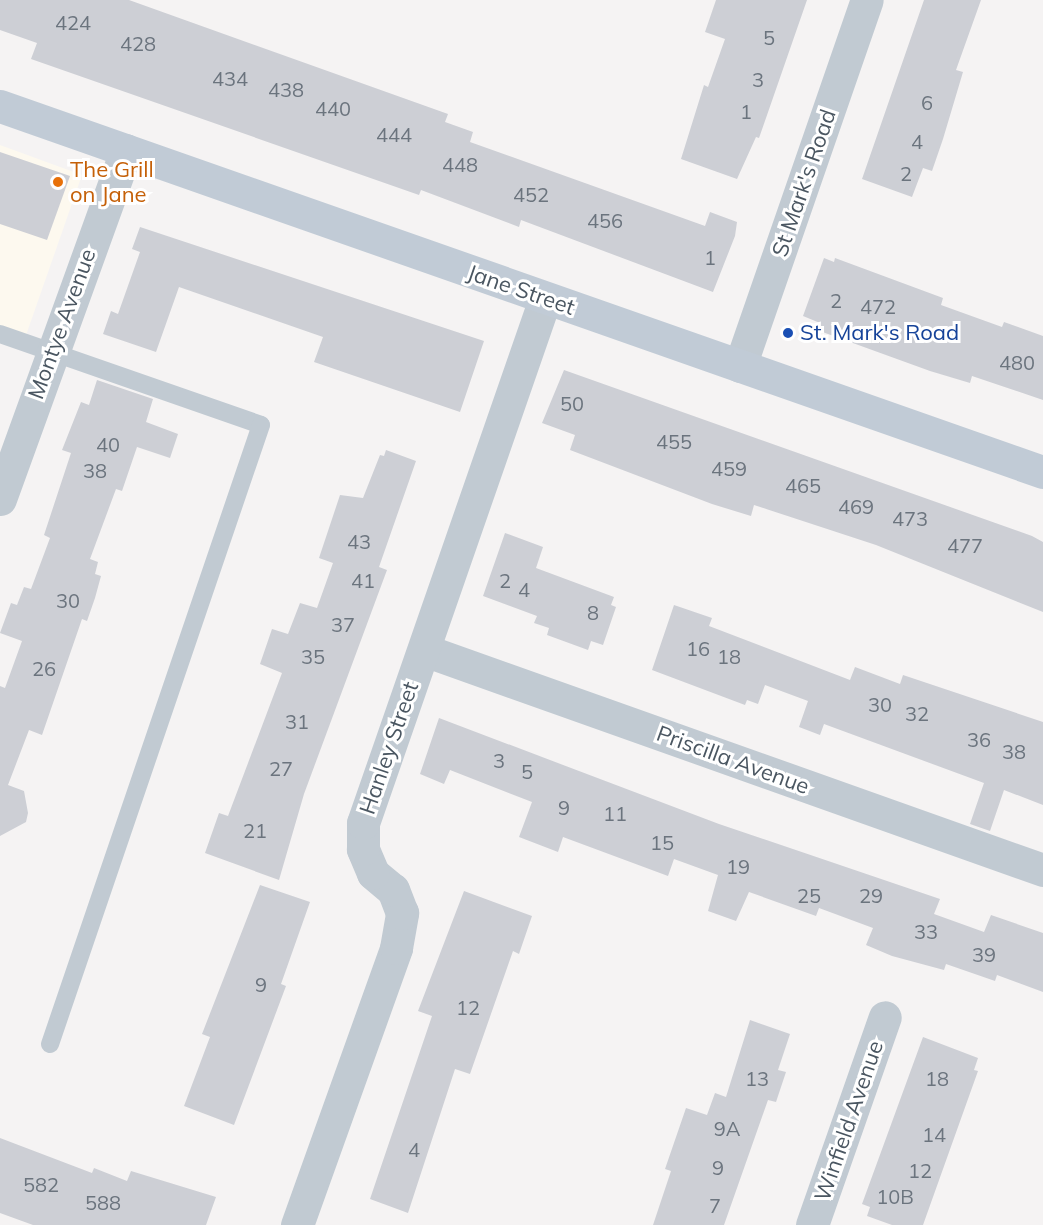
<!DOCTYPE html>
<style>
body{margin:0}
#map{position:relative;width:1043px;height:1225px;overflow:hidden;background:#f5f3f3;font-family:Mulish,sans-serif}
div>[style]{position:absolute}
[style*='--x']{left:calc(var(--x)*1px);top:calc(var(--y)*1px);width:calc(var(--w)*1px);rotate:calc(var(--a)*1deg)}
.commercial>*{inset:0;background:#fdf9ef}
.building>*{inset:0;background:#cdcfd5}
.service>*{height:18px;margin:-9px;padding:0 9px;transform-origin:9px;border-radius:9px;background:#c1cad2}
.minor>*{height:33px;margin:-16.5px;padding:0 16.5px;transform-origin:16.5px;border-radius:16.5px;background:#c1cad2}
.secondary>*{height:33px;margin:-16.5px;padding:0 16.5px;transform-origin:16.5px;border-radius:16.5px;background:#c1cbd6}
.dots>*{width:16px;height:16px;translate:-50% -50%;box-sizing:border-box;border:3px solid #fff;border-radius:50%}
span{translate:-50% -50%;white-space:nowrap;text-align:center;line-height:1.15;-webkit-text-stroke:6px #fff;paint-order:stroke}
.number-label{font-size:20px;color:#6b747e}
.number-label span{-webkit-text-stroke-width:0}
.food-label{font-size:22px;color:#c56008}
.left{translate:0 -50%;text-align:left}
.street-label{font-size:22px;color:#4a5661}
.transit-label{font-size:22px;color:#164399}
</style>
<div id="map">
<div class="commercial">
<div style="clip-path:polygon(0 145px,82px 175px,24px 341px,0 333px)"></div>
</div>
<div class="building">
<div style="clip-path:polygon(0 0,129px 0,448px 114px,445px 122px,473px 132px,470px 142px,705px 226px,710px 212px,737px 222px,735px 236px,713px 292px,521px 220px,519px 227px,421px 190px,419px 195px,31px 59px,37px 43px,0 30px)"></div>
<div style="clip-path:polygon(716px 0,807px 0,759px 138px,756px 137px,737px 179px,681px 159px,704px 85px,708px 87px,725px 39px,705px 32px)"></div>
<div style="clip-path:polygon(924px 0,981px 0,956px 70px,963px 72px,943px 139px,932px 171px,923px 168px,912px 197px,862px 179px)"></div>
<div style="clip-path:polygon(0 152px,70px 176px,47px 240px,0 224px)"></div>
<div style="clip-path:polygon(140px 227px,484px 341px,460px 412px,314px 362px,323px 337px,179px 287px,156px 352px,103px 334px,111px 311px,118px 314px,140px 252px,132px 249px)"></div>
<div style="clip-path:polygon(824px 258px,834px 262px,835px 258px,943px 298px,941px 305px,1002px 327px,1004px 322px,1043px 336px,1043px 400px,972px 376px,970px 383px,930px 371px,817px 330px,820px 323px,803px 316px)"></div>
<div style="clip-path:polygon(564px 370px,1032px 536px,1043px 542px,1043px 612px,876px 545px,754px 505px,751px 516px,712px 504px,570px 450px,575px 435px,542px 423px)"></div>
<div style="clip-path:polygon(97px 380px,153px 399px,146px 422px,178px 434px,170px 458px,137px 447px,122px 491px,116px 489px,90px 559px,98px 562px,95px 574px,101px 576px,95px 598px,87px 621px,82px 619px,42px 735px,29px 730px,8px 785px,24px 791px,28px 813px,26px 822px,0 836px,0 686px,5px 688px,22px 641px,0 633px,11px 603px,17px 605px,24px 587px,31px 589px,50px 538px,44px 535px,71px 453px,62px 450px,81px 402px,89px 405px)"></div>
<div style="clip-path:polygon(386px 450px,416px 461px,379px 567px,387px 570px,304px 794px,279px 880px,205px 853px,219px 813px,228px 816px,282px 673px,260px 664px,272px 629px,288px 634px,300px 603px,317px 608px,333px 563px,319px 558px,340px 495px,363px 498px,380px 455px,384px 456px)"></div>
<div style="clip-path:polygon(505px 533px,543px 547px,536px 568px,614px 597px,611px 605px,616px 607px,603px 645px,591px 641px,588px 650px,547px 635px,549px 628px,534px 623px,537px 616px,483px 596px)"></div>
<div style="clip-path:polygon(674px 605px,712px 618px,709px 626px,850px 680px,855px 667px,900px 684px,903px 675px,1043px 722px,1043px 805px,1004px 790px,990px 831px,970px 824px,984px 783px,824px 724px,820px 735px,799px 727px,808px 701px,765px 685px,758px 704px,747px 700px,745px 705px,652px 670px)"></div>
<div style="clip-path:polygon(439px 718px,719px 824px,940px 899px,934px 914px,984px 932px,991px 915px,1043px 933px,1043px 992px,997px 975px,995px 981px,946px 964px,944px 970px,892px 956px,866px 945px,873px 928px,819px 908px,816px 916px,749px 892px,736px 921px,708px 911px,718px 875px,674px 859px,668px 876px,563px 837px,558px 852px,519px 837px,532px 802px,450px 770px,444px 784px,420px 774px)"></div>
<div style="clip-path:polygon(260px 885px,310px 902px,281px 984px,286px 986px,234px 1125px,184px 1106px,210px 1037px,202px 1034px)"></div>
<div style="clip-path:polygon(464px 891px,532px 916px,519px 954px,513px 951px,470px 1074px,455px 1069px,408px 1213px,370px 1199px,432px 1016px,418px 1011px)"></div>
<div style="clip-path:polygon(750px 1020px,790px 1034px,778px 1070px,786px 1072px,776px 1102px,768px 1100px,724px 1225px,653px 1225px,671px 1171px,665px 1169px,686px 1108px,707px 1115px,715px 1093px,726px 1097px)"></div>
<div style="clip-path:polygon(923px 1037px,978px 1058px,974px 1070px,978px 1071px,923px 1225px,892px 1225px,867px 1216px,870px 1207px,862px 1204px)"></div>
<div style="clip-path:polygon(0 1138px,92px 1173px,94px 1168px,127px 1181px,131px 1171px,216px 1197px,206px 1225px,33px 1225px,0 1213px)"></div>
</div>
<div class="service">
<div style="--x:0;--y:334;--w:276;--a:19.2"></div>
<div style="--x:261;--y:425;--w:654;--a:108.82"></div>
</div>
<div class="minor">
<div style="--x:740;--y:366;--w:387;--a:-70.9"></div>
<div style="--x:0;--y:499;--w:371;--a:-70.1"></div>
<div style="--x:424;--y:650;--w:657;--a:19.57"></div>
<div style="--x:297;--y:1225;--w:294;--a:-70.3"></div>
<div style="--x:396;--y:948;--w:36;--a:-80"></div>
<div style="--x:402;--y:913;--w:25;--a:-111"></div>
<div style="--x:393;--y:890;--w:26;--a:-140"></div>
<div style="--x:373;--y:873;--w:26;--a:-113"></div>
<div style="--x:363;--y:849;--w:26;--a:-90"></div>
<div style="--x:363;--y:823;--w:555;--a:-70.85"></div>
<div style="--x:812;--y:1225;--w:220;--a:-70.7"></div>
</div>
<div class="secondary">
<div style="--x:0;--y:106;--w:1105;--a:19.34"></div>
</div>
<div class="dots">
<div style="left:58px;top:182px;background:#e8710a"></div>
<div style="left:788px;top:333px;background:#1a4fb4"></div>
</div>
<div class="number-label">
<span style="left:73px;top:22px">424</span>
<span style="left:769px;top:37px">5</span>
<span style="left:138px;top:43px">428</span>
<span style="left:230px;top:78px">434</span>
<span style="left:758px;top:79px">3</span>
<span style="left:286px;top:89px">438</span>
<span style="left:927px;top:102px">6</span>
<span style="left:333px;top:108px">440</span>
<span style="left:746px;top:111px">1</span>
<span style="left:394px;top:134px">444</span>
<span style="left:917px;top:141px">4</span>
<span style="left:460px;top:164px">448</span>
<span style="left:906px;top:173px">2</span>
<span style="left:531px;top:194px">452</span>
<span style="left:605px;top:220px">456</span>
<span style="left:710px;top:257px">1</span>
<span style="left:836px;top:300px">2</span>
<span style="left:878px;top:306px">472</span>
<span style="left:1017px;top:362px">480</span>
<span style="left:572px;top:403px">50</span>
<span style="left:674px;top:441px">455</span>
<span style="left:108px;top:444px">40</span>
<span style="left:729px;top:468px">459</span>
<span style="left:95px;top:470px">38</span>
<span style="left:803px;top:485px">465</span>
<span style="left:856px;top:506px">469</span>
<span style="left:910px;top:518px">473</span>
<span style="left:359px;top:541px">43</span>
<span style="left:965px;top:545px">477</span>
<span style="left:363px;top:580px">41</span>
<span style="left:505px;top:580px">2</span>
<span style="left:524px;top:589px">4</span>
<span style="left:68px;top:600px">30</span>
<span style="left:593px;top:612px">8</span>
<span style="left:343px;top:624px">37</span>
<span style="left:698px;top:648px">16</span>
<span style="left:313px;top:656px">35</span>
<span style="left:729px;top:656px">18</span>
<span style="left:44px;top:668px">26</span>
<span style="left:880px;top:704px">30</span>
<span style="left:917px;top:713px">32</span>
<span style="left:297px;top:721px">31</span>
<span style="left:979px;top:739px">36</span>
<span style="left:1014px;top:751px">38</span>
<span style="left:499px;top:760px">3</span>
<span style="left:281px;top:768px">27</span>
<span style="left:527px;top:771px">5</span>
<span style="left:564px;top:807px">9</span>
<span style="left:615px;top:813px">11</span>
<span style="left:255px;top:830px">21</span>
<span style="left:662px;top:842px">15</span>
<span style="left:738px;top:866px">19</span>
<span style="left:809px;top:895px">25</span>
<span style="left:871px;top:895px">29</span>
<span style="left:926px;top:931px">33</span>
<span style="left:984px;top:954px">39</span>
<span style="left:261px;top:984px">9</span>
<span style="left:468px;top:1007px">12</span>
<span style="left:757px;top:1078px">13</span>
<span style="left:937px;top:1078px">18</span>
<span style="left:727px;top:1128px">9A</span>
<span style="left:934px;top:1134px">14</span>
<span style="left:414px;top:1149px">4</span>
<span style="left:718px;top:1167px">9</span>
<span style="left:920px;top:1170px">12</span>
<span style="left:41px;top:1184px">582</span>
<span style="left:895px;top:1196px">10B</span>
<span style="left:103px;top:1202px">588</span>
<span style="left:715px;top:1205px">7</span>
</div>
<div class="food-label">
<span class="left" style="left:70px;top:182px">The Grill<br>on Jane</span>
</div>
<div class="street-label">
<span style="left:804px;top:183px;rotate:-71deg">St Mark's Road</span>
<span style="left:521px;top:290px;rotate:19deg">Jane Street</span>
<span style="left:62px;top:324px;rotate:-70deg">Montye Avenue</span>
<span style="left:389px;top:748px;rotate:-71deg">Hanley Street</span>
<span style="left:733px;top:760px;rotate:20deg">Priscilla Avenue</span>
<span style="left:849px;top:1121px;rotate:-71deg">Winfield Avenue</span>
</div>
<div class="transit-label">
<span class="left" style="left:800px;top:333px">St. Mark's Road</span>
</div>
</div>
